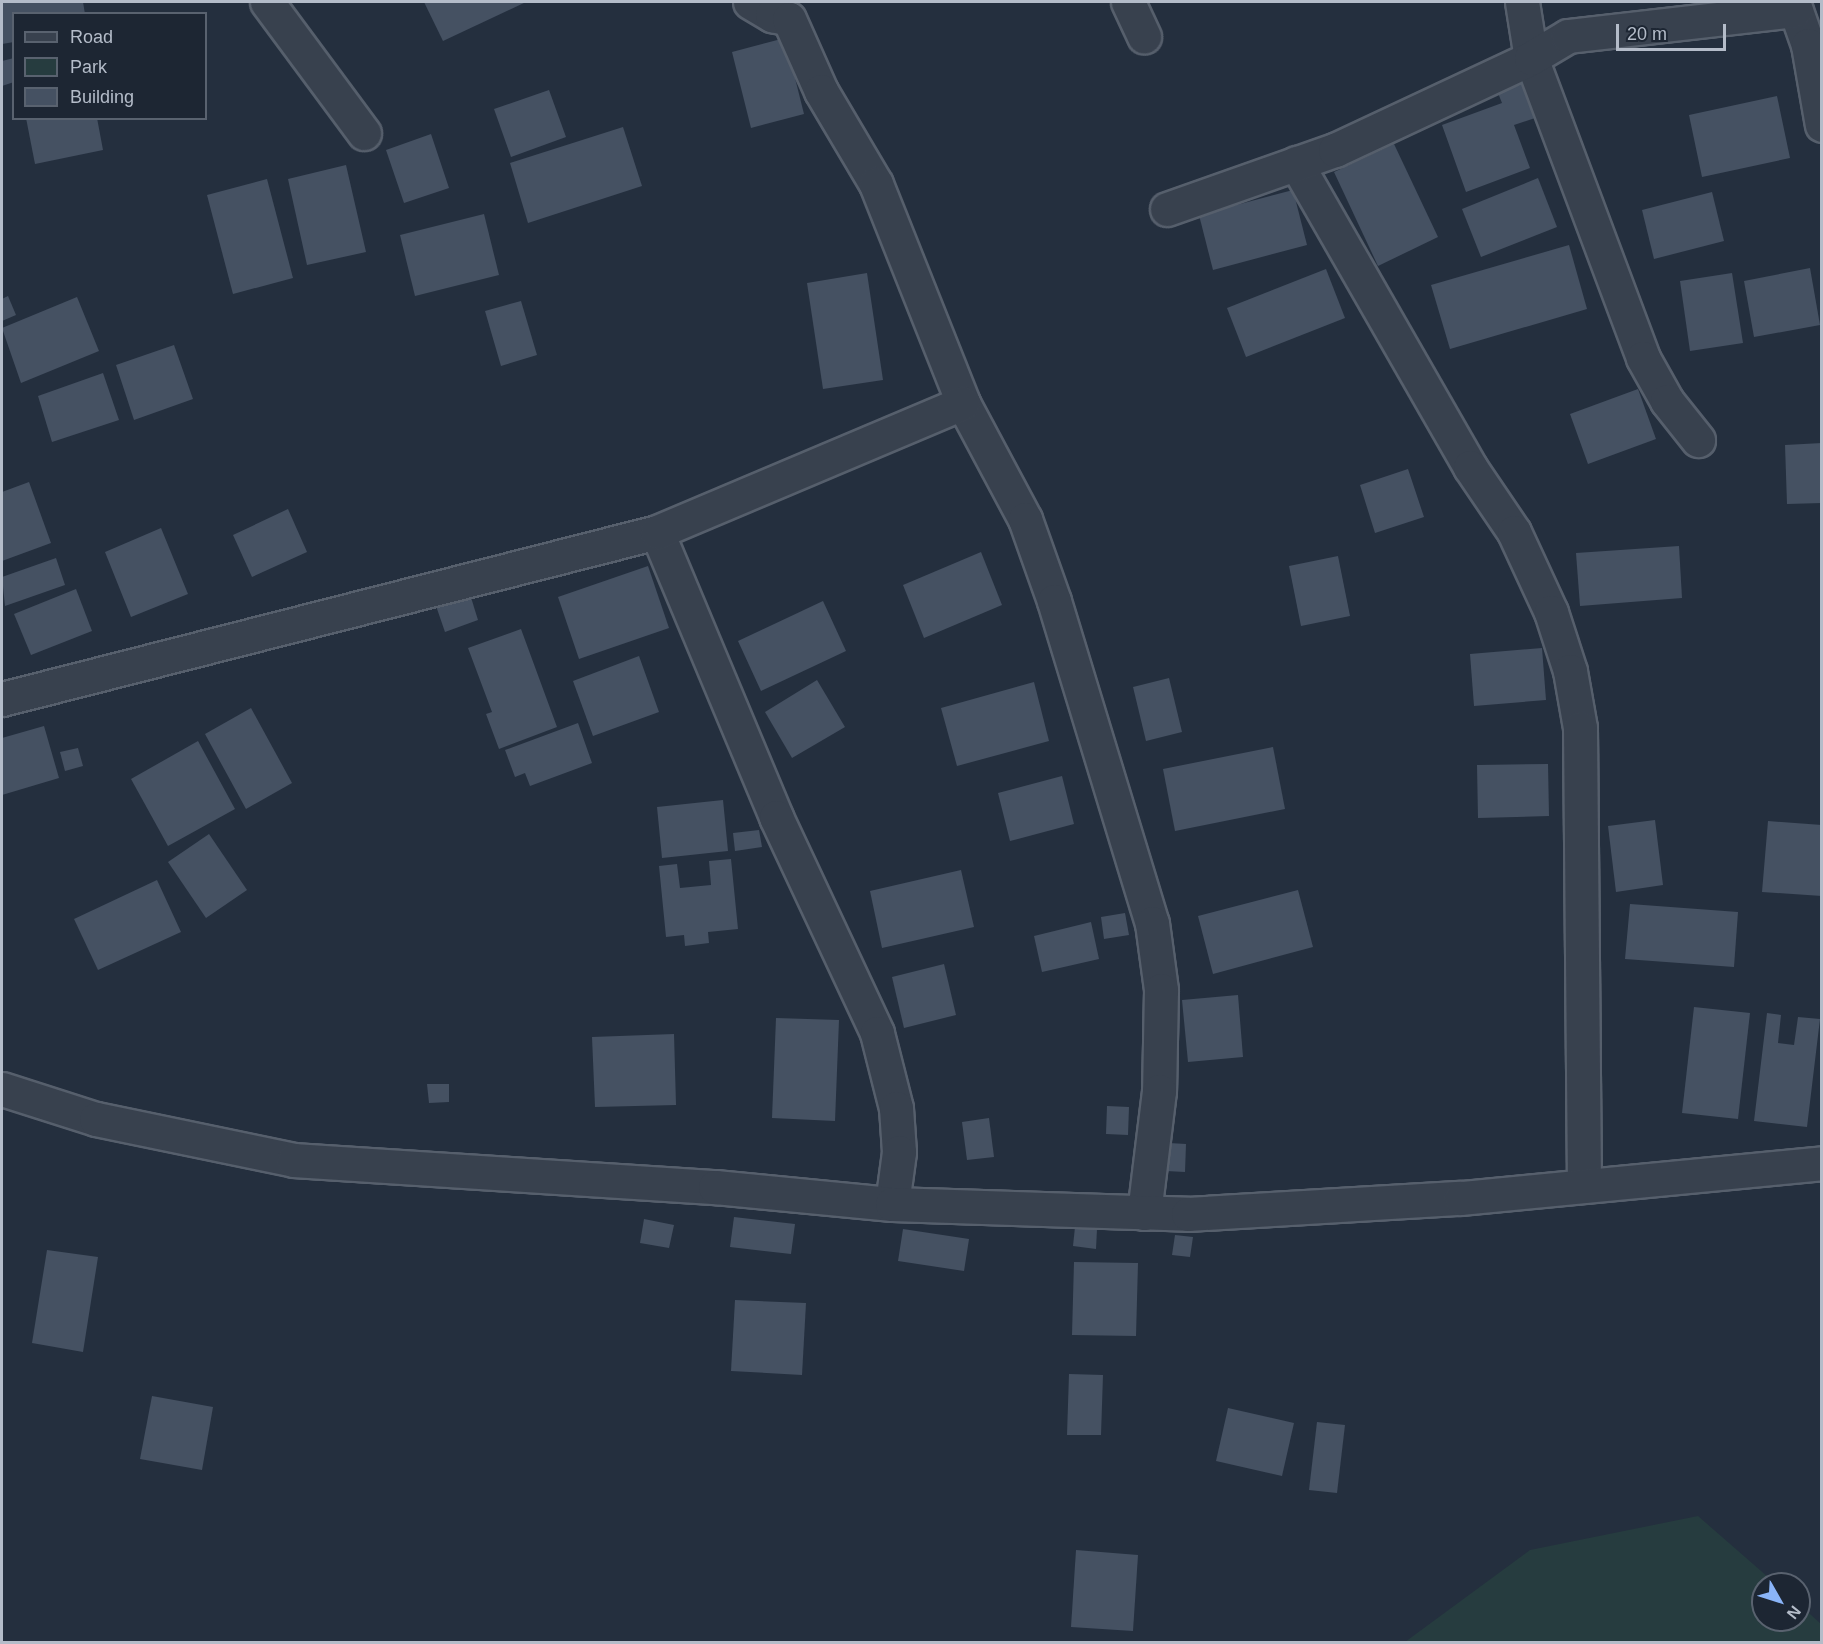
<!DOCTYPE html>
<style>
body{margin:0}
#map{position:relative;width:1823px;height:1644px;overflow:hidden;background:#242f3e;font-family:Helvetica,sans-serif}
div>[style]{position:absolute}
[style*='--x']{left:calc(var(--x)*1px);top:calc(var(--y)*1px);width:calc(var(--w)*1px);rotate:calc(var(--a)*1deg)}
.green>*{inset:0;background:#263c3f}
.building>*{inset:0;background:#455162}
.roads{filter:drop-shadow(2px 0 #565f6c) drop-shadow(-2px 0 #565f6c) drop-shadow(0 2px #565f6c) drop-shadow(0 -2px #565f6c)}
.minor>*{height:33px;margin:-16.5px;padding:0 16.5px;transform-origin:16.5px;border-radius:16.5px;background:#38414e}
span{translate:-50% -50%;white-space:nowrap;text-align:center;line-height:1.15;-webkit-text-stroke:6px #1d2633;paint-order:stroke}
.frame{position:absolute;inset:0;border:3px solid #b4bcc9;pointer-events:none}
.legend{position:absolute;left:12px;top:12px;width:195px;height:108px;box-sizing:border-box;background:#1d2633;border:2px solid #59626f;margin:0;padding:8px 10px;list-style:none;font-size:18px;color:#b4bcc9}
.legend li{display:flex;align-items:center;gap:12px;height:30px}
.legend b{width:30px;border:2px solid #59626f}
.north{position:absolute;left:1751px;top:1572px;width:60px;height:60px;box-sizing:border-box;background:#1d2633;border:2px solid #59626f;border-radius:50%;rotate:129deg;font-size:16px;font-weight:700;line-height:24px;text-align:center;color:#b4bcc9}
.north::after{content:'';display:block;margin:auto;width:21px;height:27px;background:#8ab4f8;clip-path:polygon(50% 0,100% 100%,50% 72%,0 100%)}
.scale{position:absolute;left:1616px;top:24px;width:110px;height:27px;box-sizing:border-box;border:3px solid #b4bcc9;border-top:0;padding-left:8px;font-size:18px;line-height:21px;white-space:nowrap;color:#b4bcc9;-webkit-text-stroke:4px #1d2633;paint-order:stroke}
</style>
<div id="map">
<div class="green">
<div style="clip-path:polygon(1698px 1516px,1776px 1584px,1763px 1584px,1763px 1620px,1799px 1620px,1799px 1604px,1821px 1624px,1821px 1642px,1405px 1642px,1530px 1550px)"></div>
</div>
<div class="building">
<div style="clip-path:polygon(2px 2px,83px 2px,85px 14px,14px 14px,14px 42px,2px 44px)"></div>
<div style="clip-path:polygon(424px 2px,526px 2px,443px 41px)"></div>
<div style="clip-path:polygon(785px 38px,804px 114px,751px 128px,732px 52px)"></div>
<div style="clip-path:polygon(14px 58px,14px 82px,2px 86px,2px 61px)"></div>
<div style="clip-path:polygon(1523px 84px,1535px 118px,1514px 125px,1530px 168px,1466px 192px,1442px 125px,1502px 103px,1498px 93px)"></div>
<div style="clip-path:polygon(549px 90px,566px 137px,511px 157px,494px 109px)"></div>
<div style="clip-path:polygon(1777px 96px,1790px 158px,1702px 177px,1689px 115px)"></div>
<div style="clip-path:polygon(26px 118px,97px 118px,103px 150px,35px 164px)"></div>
<div style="clip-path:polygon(623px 127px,642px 186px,528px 223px,510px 163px)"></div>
<div style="clip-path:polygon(431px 134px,449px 188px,404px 203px,386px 150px)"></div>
<div style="clip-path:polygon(1394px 144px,1438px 237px,1378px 266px,1334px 172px)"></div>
<div style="clip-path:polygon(346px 165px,366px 252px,307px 265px,288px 179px)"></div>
<div style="clip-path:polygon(1538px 178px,1557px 227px,1481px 257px,1462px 209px)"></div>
<div style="clip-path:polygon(267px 179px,293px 278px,233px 294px,207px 195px)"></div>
<div style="clip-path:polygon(1293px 190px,1307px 245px,1213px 270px,1199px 215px)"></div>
<div style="clip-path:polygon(1712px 192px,1724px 241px,1654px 259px,1642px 210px)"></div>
<div style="clip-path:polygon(484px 214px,499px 275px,415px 296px,400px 235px)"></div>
<div style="clip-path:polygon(1569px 245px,1587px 309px,1450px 349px,1431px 285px)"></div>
<div style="clip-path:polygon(1810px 268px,1820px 325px,1754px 337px,1744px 281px)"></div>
<div style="clip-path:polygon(1326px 269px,1345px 318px,1246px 357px,1227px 308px)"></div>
<div style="clip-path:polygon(867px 273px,883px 380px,823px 389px,807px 283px)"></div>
<div style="clip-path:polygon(1732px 273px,1743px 343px,1690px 351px,1680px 281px)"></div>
<div style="clip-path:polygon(8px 296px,16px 315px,2px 321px,2px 299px)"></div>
<div style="clip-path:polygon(77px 297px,99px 351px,21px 383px,2px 328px)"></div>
<div style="clip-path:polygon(521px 301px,537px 355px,501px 366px,485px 311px)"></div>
<div style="clip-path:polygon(174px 345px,193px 399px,134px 420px,116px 365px)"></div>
<div style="clip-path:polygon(103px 373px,119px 420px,52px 442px,38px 396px)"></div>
<div style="clip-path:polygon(1638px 389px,1656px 439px,1588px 464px,1570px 414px)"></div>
<div style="clip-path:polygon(1822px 443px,1822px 503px,1787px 504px,1785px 445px)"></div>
<div style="clip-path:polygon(1408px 469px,1424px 517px,1375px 533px,1360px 485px)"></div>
<div style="clip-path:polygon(29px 482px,51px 543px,2px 561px,2px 492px)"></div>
<div style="clip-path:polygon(288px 509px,307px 552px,252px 577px,233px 535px)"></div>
<div style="clip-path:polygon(161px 528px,188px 594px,131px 617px,105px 552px)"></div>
<div style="clip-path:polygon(1679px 546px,1682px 598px,1580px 606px,1576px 553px)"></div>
<div style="clip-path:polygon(981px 552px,1002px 605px,924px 638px,903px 585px)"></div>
<div style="clip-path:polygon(1338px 556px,1350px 616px,1301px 626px,1289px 566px)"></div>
<div style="clip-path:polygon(56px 558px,65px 585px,5px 606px,2px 577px)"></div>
<div style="clip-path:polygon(648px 566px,669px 628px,579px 659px,558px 597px)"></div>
<div style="clip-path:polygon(76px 589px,92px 631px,31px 655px,14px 614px)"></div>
<div style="clip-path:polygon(469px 591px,478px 620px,445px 632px,435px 603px)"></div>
<div style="clip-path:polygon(823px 601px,846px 651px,761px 691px,738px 641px)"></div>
<div style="clip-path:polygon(521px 629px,557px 727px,499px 749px,486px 714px,492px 712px,468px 648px)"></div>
<div style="clip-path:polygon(1542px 648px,1546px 700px,1474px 706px,1470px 654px)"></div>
<div style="clip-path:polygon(639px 656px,659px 712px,593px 736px,573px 681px)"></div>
<div style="clip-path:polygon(1169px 678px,1182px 732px,1146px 741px,1133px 687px)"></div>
<div style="clip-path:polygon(817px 680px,845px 727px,792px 758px,765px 712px)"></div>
<div style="clip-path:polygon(1034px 682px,1049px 741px,957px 766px,941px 708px)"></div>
<div style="clip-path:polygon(251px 708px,292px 783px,246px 809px,205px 734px)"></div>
<div style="clip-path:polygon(578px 723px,592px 763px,530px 786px,525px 773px,515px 777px,505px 750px)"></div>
<div style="clip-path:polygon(44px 726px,59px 778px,2px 795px,2px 738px)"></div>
<div style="clip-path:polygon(198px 741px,235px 809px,168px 846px,131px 779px)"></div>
<div style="clip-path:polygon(1273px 747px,1285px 809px,1175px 831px,1163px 769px)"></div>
<div style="clip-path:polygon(78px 748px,83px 766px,65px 771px,60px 752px)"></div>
<div style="clip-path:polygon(1548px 764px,1549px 816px,1478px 818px,1477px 765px)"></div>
<div style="clip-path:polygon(1062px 776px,1074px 824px,1010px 841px,998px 793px)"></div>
<div style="clip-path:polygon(723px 800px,728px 851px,662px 858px,657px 807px)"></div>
<div style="clip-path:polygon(1655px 820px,1663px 885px,1616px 892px,1608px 826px)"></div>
<div style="clip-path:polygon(1768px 821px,1822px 825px,1822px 896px,1762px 892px)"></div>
<div style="clip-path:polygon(759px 830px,762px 847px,735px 851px,733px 833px)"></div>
<div style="clip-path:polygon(209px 834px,247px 890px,206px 918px,168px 862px)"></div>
<div style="clip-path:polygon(731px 859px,738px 929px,708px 932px,709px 943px,685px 946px,684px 935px,666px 937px,659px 866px,677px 864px,680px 888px,711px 885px,709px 861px)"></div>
<div style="clip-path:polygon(961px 870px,974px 927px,882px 948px,870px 891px)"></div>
<div style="clip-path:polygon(157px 880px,181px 932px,98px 970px,74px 919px)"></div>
<div style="clip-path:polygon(1298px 890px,1313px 947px,1213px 974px,1198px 916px)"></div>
<div style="clip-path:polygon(1630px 904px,1738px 912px,1734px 967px,1625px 959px)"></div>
<div style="clip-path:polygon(1125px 913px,1129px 935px,1104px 939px,1101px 917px)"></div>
<div style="clip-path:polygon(1091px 922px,1099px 959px,1042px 972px,1034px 936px)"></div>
<div style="clip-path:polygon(944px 964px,956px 1015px,904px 1028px,892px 977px)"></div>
<div style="clip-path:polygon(1238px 995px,1243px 1057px,1188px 1062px,1182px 1000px)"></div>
<div style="clip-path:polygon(1694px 1007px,1750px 1013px,1738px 1119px,1682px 1113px)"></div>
<div style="clip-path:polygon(1767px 1013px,1781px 1015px,1778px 1043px,1794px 1045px,1798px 1017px,1820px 1019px,1807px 1127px,1754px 1121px)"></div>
<div style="clip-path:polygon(776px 1018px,839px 1020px,835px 1121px,772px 1118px)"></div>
<div style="clip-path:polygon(674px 1034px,676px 1105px,595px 1107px,592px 1037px)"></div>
<div style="clip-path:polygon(427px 1084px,449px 1084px,449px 1102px,429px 1103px)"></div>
<div style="clip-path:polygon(1107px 1106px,1129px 1107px,1128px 1135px,1106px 1134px)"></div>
<div style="clip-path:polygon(989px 1118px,994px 1157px,967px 1160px,962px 1122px)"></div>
<div style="clip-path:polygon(1169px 1143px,1186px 1144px,1185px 1172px,1166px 1171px)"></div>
<div style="clip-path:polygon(734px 1217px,795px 1224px,791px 1254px,730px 1247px)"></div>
<div style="clip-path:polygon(644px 1219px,674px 1225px,669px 1248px,640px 1243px)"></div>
<div style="clip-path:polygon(1075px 1227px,1097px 1229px,1096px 1249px,1073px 1246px)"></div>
<div style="clip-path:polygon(903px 1229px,969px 1239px,964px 1271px,898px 1261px)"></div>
<div style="clip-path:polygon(1175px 1235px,1193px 1237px,1190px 1257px,1172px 1255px)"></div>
<div style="clip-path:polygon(47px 1250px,98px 1257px,83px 1352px,32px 1343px)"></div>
<div style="clip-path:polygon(1074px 1262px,1138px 1263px,1136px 1336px,1072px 1335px)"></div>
<div style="clip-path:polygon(735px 1300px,806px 1303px,802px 1375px,731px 1371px)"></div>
<div style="clip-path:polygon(1069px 1374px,1103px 1375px,1101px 1435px,1067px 1435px)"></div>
<div style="clip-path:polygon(152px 1396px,213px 1407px,202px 1470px,140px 1459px)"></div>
<div style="clip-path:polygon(1228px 1408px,1294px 1423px,1282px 1476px,1216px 1461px)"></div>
<div style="clip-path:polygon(1317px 1422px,1345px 1425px,1337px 1493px,1309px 1490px)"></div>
<div style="clip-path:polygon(1076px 1550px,1138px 1555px,1133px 1631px,1071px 1627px)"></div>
</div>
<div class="roads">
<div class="minor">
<div style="--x:267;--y:2;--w:163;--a:53.5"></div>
<div style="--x:750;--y:2;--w:26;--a:31"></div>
<div style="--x:772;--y:15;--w:17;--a:13"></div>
<div style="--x:789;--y:19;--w:79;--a:66"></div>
<div style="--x:821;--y:91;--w:108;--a:59.4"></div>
<div style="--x:876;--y:184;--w:236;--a:68.3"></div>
<div style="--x:963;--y:403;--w:132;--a:61.9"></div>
<div style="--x:1025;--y:519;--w:87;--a:70.5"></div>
<div style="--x:1054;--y:601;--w:337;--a:73.1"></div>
<div style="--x:1152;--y:923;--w:68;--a:82.3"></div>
<div style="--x:1161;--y:990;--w:101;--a:91.1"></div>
<div style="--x:1159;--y:1091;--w:123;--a:97"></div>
<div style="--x:1128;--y:2;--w:38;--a:65"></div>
<div style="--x:1522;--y:2;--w:57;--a:80.9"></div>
<div style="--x:1531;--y:58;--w:320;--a:69.5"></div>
<div style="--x:1643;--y:358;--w:49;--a:60.8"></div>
<div style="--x:1667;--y:401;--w:50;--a:51.5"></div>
<div style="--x:1793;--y:2;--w:46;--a:70.8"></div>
<div style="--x:1808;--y:45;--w:81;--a:80.1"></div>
<div style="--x:1296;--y:163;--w:350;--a:60.2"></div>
<div style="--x:1470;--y:467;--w:78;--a:55.9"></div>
<div style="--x:1514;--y:532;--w:88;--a:65.2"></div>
<div style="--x:1551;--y:612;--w:62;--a:72.1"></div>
<div style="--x:1570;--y:671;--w:58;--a:80"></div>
<div style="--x:1580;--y:728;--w:458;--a:89.5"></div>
<div style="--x:1167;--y:209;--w:178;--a:-19.4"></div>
<div style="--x:1335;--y:150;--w:217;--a:-25.1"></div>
<div style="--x:1531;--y:58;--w:43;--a:-30.7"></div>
<div style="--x:1568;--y:36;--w:229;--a:-6.5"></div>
<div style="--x:657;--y:532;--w:309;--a:67.3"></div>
<div style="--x:776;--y:817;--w:238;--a:64.9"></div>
<div style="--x:877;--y:1033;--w:77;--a:75.8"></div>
<div style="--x:896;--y:1108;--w:44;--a:86.1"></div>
<div style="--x:899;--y:1152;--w:52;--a:97.7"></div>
<div style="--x:2;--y:699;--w:676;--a:-14.3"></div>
<div style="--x:657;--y:532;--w:332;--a:-22.9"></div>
<div style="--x:2;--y:1089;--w:99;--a:17.7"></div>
<div style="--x:96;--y:1119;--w:202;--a:11.7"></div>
<div style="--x:294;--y:1160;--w:422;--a:3.7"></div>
<div style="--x:715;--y:1187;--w:178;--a:5.5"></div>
<div style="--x:892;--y:1204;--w:296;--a:1.9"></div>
<div style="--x:1188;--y:1214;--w:273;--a:-3.4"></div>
<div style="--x:1461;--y:1198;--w:363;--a:-5.5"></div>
</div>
</div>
<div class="frame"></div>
<ul class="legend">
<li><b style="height:8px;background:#38414e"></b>Road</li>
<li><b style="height:16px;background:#263c3f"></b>Park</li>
<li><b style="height:16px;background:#455162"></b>Building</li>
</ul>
<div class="north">N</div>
<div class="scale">20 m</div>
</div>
